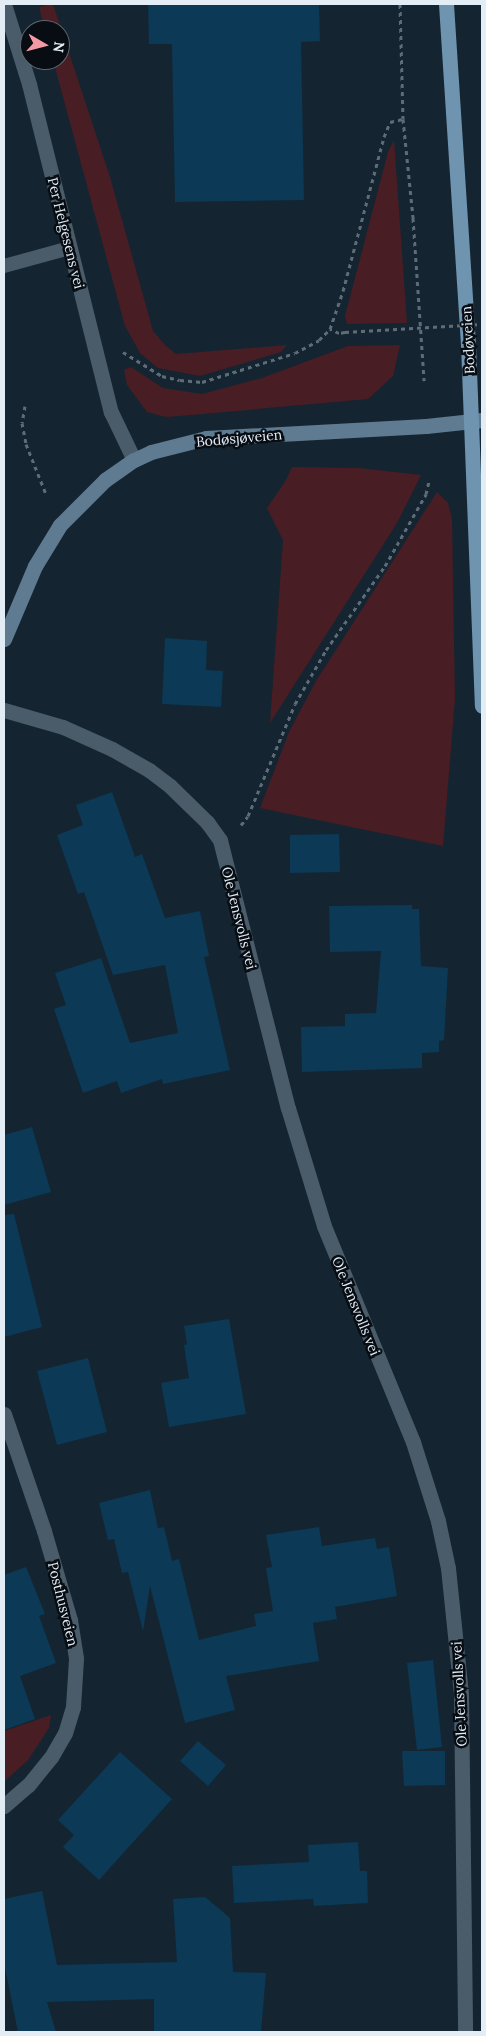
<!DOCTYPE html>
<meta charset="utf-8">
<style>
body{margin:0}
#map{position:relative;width:486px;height:2036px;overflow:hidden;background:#142531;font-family:Lora,serif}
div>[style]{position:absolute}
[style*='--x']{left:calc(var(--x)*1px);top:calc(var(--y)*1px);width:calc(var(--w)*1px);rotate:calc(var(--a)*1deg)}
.green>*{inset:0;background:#481d24}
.building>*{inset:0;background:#0b3956}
.path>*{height:3px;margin-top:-1.5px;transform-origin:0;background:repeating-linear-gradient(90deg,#5d6c77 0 4px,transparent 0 8px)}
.lane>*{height:14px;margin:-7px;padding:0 7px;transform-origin:7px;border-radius:7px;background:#4a5c69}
.street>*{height:15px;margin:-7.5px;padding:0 7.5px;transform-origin:7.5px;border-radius:7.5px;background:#4a5c69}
.secondary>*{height:15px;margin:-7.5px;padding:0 7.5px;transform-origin:7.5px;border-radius:7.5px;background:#5f7b91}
.primary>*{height:15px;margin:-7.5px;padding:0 7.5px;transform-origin:7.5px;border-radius:7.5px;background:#6f94b0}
.path-bridge>*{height:3px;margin-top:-1.5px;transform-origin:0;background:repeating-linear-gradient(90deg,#5d6c77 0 4px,transparent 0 8px)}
span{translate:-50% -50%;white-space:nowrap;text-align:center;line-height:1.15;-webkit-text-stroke:5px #070d13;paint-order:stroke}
.street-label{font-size:14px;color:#e3edf6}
.frame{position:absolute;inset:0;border:5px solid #e3edf6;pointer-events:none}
.north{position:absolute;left:20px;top:20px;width:50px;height:50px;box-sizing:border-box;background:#070d13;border:1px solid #5f676e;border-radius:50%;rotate:98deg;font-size:14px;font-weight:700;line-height:20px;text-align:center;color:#e3edf6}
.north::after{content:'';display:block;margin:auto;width:18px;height:22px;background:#f49aa5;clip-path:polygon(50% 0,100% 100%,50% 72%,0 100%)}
</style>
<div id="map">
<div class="green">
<div style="clip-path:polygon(53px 4px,110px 177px,153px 331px,165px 345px,176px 354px,287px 345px,281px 352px,200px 376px,158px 368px,140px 353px,125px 326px,53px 60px,60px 60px,60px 30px,45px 30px,39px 7px)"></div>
<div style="clip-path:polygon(394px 140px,407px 323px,347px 324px,345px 316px,388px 152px)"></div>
<div style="clip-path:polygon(400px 345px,393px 376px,368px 399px,192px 415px,166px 417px,147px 412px,127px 385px,124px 370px,131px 367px,163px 388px,202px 394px,262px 378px,348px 346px)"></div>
<div style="clip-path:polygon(292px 467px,359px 468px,421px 475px,397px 523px,270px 723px,283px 540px,267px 508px,285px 482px)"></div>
<div style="clip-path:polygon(437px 492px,448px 503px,452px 519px,455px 699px,443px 846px,260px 808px,289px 732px,316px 681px)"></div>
<div style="clip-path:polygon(51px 1715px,49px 1728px,28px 1760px,4px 1782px,4px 1731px)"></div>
</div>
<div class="building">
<div style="clip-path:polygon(148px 4px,319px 4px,320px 41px,301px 42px,304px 200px,175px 202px,172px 44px,149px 44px)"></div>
<div style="clip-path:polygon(165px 638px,207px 641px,206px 670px,223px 671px,221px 707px,162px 704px)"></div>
<div style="clip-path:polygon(112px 792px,135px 857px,142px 854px,165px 918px,200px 911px,209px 956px,204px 957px,230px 1070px,163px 1084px,162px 1079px,121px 1093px,117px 1081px,83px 1093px,54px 1009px,66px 1005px,55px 973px,101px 958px,130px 1043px,178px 1033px,165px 965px,113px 975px,84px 892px,78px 894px,57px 835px,83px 825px,76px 805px)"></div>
<div style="clip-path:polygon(339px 834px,340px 872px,290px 873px,290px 835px)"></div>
<div style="clip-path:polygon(412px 905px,412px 909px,419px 909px,421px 966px,448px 968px,444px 1040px,439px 1041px,439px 1052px,422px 1053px,422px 1068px,302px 1072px,301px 1027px,345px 1026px,345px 1014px,376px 1013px,381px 951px,330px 952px,329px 906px)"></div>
<div style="clip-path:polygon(32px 1127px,51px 1192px,4px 1205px,4px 1135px)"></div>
<div style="clip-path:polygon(14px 1214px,42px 1327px,4px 1337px,4px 1215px)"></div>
<div style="clip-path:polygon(229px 1319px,246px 1414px,169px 1427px,161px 1383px,189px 1378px,184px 1345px,187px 1344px,184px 1326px)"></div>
<div style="clip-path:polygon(88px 1358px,107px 1432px,57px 1445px,37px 1371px)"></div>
<div style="clip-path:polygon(150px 1490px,158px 1528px,164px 1527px,172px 1561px,179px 1559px,199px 1640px,256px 1626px,254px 1614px,273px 1611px,266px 1568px,272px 1567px,266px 1535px,319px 1527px,322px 1546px,375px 1538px,377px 1549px,389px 1547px,397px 1596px,335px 1607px,337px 1619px,313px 1623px,319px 1661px,226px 1676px,235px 1710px,185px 1723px,150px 1586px,143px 1631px,128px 1572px,122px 1573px,114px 1539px,108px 1540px,99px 1503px)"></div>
<div style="clip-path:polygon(26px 1567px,45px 1614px,39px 1616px,56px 1663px,20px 1676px,35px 1719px,4px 1730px,4px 1575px)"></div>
<div style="clip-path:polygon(433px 1660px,442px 1747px,417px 1750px,407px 1663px)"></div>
<div style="clip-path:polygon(198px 1741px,226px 1765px,208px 1786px,180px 1761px)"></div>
<div style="clip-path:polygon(402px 1751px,445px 1751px,445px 1785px,404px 1786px)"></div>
<div style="clip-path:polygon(120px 1752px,172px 1799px,99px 1880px,63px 1847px,74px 1835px,58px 1820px)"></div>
<div style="clip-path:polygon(358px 1842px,360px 1871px,367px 1871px,368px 1903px,314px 1906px,313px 1899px,234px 1903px,232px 1866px,309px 1862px,308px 1845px)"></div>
<div style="clip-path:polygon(42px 1891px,57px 1965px,177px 1962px,173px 1899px,205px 1897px,230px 1918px,233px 1972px,266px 1973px,261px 2032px,154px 2031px,154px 1999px,47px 2002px,56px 2032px,18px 2032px,4px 1963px,4px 1899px)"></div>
</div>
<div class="path">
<div style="--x:400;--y:4;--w:115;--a:88.5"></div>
<div style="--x:403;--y:119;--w:100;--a:84.2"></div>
<div style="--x:413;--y:218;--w:163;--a:86.1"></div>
<div style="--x:345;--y:332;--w:6;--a:171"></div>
<div style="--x:339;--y:333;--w:10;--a:-156"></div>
<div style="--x:330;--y:329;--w:40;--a:-71.1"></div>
<div style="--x:343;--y:291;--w:159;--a:-75.1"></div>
<div style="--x:384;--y:137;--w:16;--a:-68"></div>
<div style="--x:390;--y:122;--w:13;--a:-13"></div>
<div style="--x:123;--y:352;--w:46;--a:31.6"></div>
<div style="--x:162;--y:376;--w:18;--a:13"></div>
<div style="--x:180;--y:380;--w:22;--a:5"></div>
<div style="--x:202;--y:382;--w:97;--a:-17.3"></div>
<div style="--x:295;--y:353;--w:27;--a:-28"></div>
<div style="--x:319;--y:340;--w:16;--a:-45"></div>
<div style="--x:25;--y:406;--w:17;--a:100"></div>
<div style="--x:22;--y:423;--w:21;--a:79"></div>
<div style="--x:26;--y:444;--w:54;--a:68.2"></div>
<div style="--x:241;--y:825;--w:11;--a:-52"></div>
<div style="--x:248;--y:816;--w:121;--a:-67.2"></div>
<div style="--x:295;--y:704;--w:62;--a:-60.1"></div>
<div style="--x:326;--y:650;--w:103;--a:-54.9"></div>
<div style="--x:385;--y:566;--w:83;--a:-60.3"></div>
<div style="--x:426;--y:494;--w:13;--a:-77"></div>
</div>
<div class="lane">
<div style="--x:4;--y:266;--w:68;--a:-15.3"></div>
</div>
<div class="street">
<div style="--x:4;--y:4;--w:84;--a:72.6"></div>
<div style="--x:29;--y:84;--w:338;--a:76"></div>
<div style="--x:111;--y:412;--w:53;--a:64.4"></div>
<div style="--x:4;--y:710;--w:61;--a:16.1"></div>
<div style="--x:63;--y:727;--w:54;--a:24.2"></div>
<div style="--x:112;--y:749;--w:43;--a:29.6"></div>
<div style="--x:149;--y:770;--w:26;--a:37"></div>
<div style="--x:170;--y:786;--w:52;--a:44.2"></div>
<div style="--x:207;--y:822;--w:22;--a:54"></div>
<div style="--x:220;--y:840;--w:276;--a:75.8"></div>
<div style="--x:288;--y:1108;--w:123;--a:73"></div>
<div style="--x:324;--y:1226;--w:234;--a:67.6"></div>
<div style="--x:413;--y:1442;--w:83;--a:72.4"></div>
<div style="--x:438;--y:1521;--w:48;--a:78"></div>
<div style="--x:448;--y:1568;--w:127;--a:84.1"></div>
<div style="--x:461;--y:1694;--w:338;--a:89.3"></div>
<div style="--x:4;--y:1414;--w:124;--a:71.1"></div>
<div style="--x:44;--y:1531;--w:93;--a:73.7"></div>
<div style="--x:70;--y:1620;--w:39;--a:81"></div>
<div style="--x:76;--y:1659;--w:48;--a:93.6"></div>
<div style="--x:73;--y:1707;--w:27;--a:107"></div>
<div style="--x:65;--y:1733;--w:28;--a:120"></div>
<div style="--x:51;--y:1757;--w:36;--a:129"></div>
<div style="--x:28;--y:1785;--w:32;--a:139"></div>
</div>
<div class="secondary">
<div style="--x:4;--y:639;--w:79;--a:-67"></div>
<div style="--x:35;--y:566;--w:48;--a:-58.6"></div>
<div style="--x:60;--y:525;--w:64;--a:-45"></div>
<div style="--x:105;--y:480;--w:35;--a:-35"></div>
<div style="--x:134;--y:460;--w:19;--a:-25"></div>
<div style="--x:151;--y:452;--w:57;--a:-14.3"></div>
<div style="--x:206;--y:438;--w:220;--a:-3.1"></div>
<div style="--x:426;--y:426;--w:56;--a:-6.1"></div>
</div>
<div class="primary">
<div style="--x:446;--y:4;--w:341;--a:86.3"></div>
<div style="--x:468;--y:344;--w:362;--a:87.8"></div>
</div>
<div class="path-bridge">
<div style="--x:345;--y:332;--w:137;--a:-3.3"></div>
</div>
<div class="street-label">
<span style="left:66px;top:233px;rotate:76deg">Per Helgesens vei</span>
<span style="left:468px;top:340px;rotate:-93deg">Bodøveien</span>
<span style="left:239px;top:438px;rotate:-5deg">Bodøsjøveien</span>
<span style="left:239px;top:918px;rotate:76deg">Ole Jensvolls vei</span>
<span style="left:356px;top:1306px;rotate:68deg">Ole Jensvolls vei</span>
<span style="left:63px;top:1604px;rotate:76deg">Posthusveien</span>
<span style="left:459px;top:1694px;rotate:-93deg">Ole Jensvolls vei</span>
</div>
<div class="frame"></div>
<div class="north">N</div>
</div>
